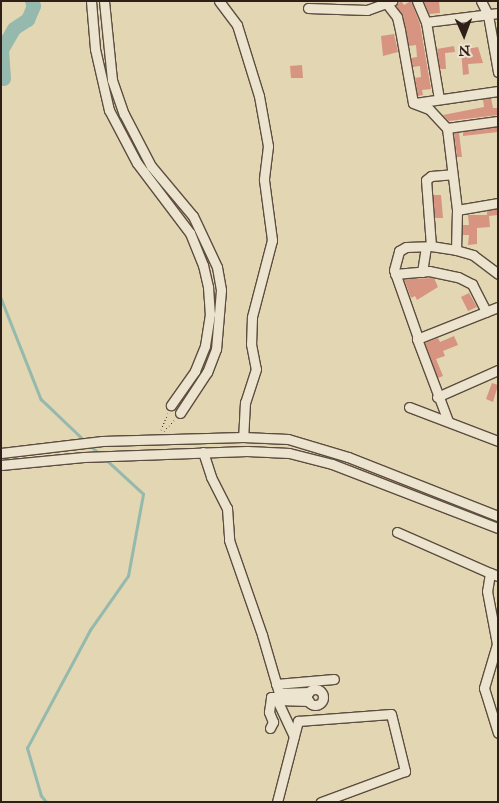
<!DOCTYPE html>
<style>
body{margin:0}
#map{position:relative;width:499px;height:803px;overflow:hidden;background:#e2d6b3;font-family:"IM FELL Great Primer",serif}
div>[style]{position:absolute}
[style*='--x']{left:calc(var(--x)*1px);top:calc(var(--y)*1px);width:calc(var(--w)*1px);rotate:calc(var(--a)*1deg)}
.stream>*{height:2.5px;margin:-1.25px;padding:0 1.25px;transform-origin:1.25px;border-radius:1.25px;background:#95b9ad}
.river>*{height:14px;margin:-7px;padding:0 7px;transform-origin:7px;border-radius:7px;background:#95b9ad}
.building>*{inset:0;background:#d69481}
.path>*{height:1px;margin-top:-0.5px;transform-origin:0;background:repeating-linear-gradient(90deg,#2f1f19 0 1px,transparent 0 3.5px)}
.roads{filter:drop-shadow(1px 0 #5c4d40) drop-shadow(-1px 0 #5c4d40) drop-shadow(0 1px #5c4d40) drop-shadow(0 -1px #5c4d40)}
.minor>*{height:9px;margin:-4.5px;padding:0 4.5px;transform-origin:4.5px;border-radius:4.5px;background:#ece4ce}
.minor>.ring{margin:-4.5px;padding:0;box-sizing:content-box;background:none;border:9px solid #ece4ce;border-radius:50%}
span{translate:-50% -50%;white-space:nowrap;text-align:center;line-height:1.15;-webkit-text-stroke:4.5px #ece4ce;paint-order:stroke}
.frame{position:absolute;inset:0;border:2px solid #2f1f19;pointer-events:none}
.north{position:absolute;left:439px;top:10px;width:50px;height:50px;-webkit-text-stroke:4px #ece4ce;paint-order:stroke;rotate:178deg;font-size:14px;font-weight:700;line-height:20px;text-align:center;color:#2f1f19}
.north::after{content:'';display:block;margin:auto;width:18px;height:22px;background:#2f1f19;clip-path:polygon(50% 0,100% 100%,50% 72%,0 100%)}
</style>
<div id="map">
<div class="stream">
<div style="--x:1;--y:83;--w:5;--a:-53"></div>
<div style="--x:1;--y:298;--w:109;--a:68.4"></div>
<div style="--x:41;--y:399;--w:59;--a:43.6"></div>
<div style="--x:90;--y:445;--w:12;--a:42"></div>
<div style="--x:46;--y:802;--w:8;--a:-130"></div>
<div style="--x:41;--y:796;--w:50;--a:-106.3"></div>
<div style="--x:27;--y:748;--w:134;--a:-61.9"></div>
<div style="--x:90;--y:630;--w:66;--a:-54.9"></div>
<div style="--x:128;--y:576;--w:83;--a:-79.6"></div>
<div style="--x:143;--y:494;--w:52;--a:-137.4"></div>
</div>
<div class="river">
<div style="--x:4;--y:79;--w:29;--a:-94"></div>
<div style="--x:2;--y:50;--w:24;--a:-60"></div>
<div style="--x:14;--y:29;--w:17;--a:-33"></div>
<div style="--x:28;--y:20;--w:15;--a:-67"></div>
<div style="--x:34;--y:6;--w:5;--a:-112"></div>
</div>
<div class="building">
<div style="clip-path:polygon(401px 1px,404px 5px,411px 1px,420px 24px,431px 89px,422px 90px,423px 95px,418px 96px,415px 78px,421px 77px,420px 66px,413px 67px,411px 58px,417px 57px,416px 45px,409px 46px,403px 15px,396px 6px)"></div>
<div style="clip-path:polygon(424px 1px,439px 1px,440px 13px,429px 14px)"></div>
<div style="clip-path:polygon(394px 34px,398px 52px,383px 56px,381px 36px)"></div>
<div style="clip-path:polygon(454px 46px,455px 52px,445px 53px,446px 69px,440px 69px,437px 49px)"></div>
<div style="clip-path:polygon(478px 47px,483px 63px,468px 64px,469px 74px,463px 75px,461px 50px)"></div>
<div style="clip-path:polygon(302px 65px,303px 78px,291px 78px,290px 66px)"></div>
<div style="clip-path:polygon(491px 98px,493px 108px,498px 108px,498px 115px,449px 121px,443px 115px,484px 107px,483px 99px)"></div>
<div style="clip-path:polygon(498px 127px,498px 132px,463px 136px,463px 132px)"></div>
<div style="clip-path:polygon(454px 133px,459px 133px,462px 157px,457px 157px)"></div>
<div style="clip-path:polygon(433px 195px,441px 195px,443px 218px,435px 218px)"></div>
<div style="clip-path:polygon(498px 209px,498px 215px,489px 216px,490px 227px,477px 228px,477px 244px,468px 245px,469px 235px,463px 235px,463px 225px,469px 225px,468px 215px,487px 215px,487px 211px)"></div>
<div style="clip-path:polygon(434px 278px,438px 287px,417px 300px,415px 296px,411px 298px,404px 279px)"></div>
<div style="clip-path:polygon(469px 293px,477px 307px,468px 311px,461px 297px)"></div>
<div style="clip-path:polygon(454px 336px,458px 345px,443px 351px,445px 356px,436px 359px,443px 376px,438px 378px,425px 343px,438px 338px,440px 342px)"></div>
<div style="clip-path:polygon(492px 383px,498px 385px,493px 402px,486px 399px)"></div>
</div>
<div class="path">
<div style="--x:161;--y:430;--w:18;--a:-68"></div>
<div style="--x:164;--y:431;--w:16;--a:-47"></div>
</div>
<div class="roads">
<div class="minor">
<div style="--x:91;--y:1;--w:48;--a:85.2"></div>
<div style="--x:95;--y:49;--w:63;--a:77.1"></div>
<div style="--x:109;--y:110;--w:60;--a:62.2"></div>
<div style="--x:137;--y:163;--w:88;--a:52.9"></div>
<div style="--x:190;--y:233;--w:35;--a:68"></div>
<div style="--x:203;--y:265;--w:23;--a:77"></div>
<div style="--x:208;--y:287;--w:27;--a:86"></div>
<div style="--x:210;--y:314;--w:32;--a:99"></div>
<div style="--x:205;--y:346;--w:27;--a:112"></div>
<div style="--x:195;--y:371;--w:42;--a:125.2"></div>
<div style="--x:104;--y:1;--w:79;--a:84.2"></div>
<div style="--x:112;--y:80;--w:36;--a:71"></div>
<div style="--x:124;--y:114;--w:59;--a:62.6"></div>
<div style="--x:151;--y:166;--w:65;--a:50"></div>
<div style="--x:193;--y:216;--w:56;--a:64.8"></div>
<div style="--x:217;--y:267;--w:23;--a:80"></div>
<div style="--x:221;--y:290;--w:59;--a:94.8"></div>
<div style="--x:216;--y:349;--w:25;--a:111"></div>
<div style="--x:207;--y:372;--w:49;--a:123.4"></div>
<div style="--x:219;--y:1;--w:30;--a:53"></div>
<div style="--x:237;--y:25;--w:74;--a:72.8"></div>
<div style="--x:259;--y:96;--w:51;--a:79.8"></div>
<div style="--x:268;--y:146;--w:34;--a:97"></div>
<div style="--x:264;--y:180;--w:61;--a:82.4"></div>
<div style="--x:272;--y:240;--w:80;--a:104.6"></div>
<div style="--x:252;--y:317;--w:27;--a:92"></div>
<div style="--x:251;--y:344;--w:25;--a:79"></div>
<div style="--x:256;--y:369;--w:35;--a:108"></div>
<div style="--x:245;--y:402;--w:35;--a:93"></div>
<div style="--x:417;--y:1;--w:23;--a:67"></div>
<div style="--x:426;--y:22;--w:78;--a:80.4"></div>
<div style="--x:481;--y:1;--w:16;--a:63"></div>
<div style="--x:488;--y:15;--w:58;--a:80"></div>
<div style="--x:387;--y:4;--w:16;--a:52"></div>
<div style="--x:397;--y:17;--w:13;--a:77"></div>
<div style="--x:400;--y:30;--w:74;--a:79.9"></div>
<div style="--x:308;--y:8;--w:59;--a:1.9"></div>
<div style="--x:367;--y:10;--w:27;--a:-20"></div>
<div style="--x:426;--y:22;--w:73;--a:-7.1"></div>
<div style="--x:413;--y:103;--w:17;--a:21"></div>
<div style="--x:429;--y:109;--w:26;--a:47"></div>
<div style="--x:447;--y:128;--w:83;--a:83"></div>
<div style="--x:457;--y:210;--w:40;--a:91.4"></div>
<div style="--x:415;--y:103;--w:84;--a:-8.2"></div>
<div style="--x:447;--y:128;--w:51;--a:-7.8"></div>
<div style="--x:457;--y:210;--w:42;--a:-9.7"></div>
<div style="--x:431;--y:246;--w:66;--a:-94.3"></div>
<div style="--x:426;--y:180;--w:6;--a:-39"></div>
<div style="--x:431;--y:176;--w:21;--a:-5"></div>
<div style="--x:422;--y:272;--w:25;--a:-81"></div>
<div style="--x:395;--y:274;--w:34;--a:-5"></div>
<div style="--x:429;--y:271;--w:30;--a:12"></div>
<div style="--x:458;--y:277;--w:16;--a:27"></div>
<div style="--x:472;--y:284;--w:31;--a:63"></div>
<div style="--x:418;--y:338;--w:72;--a:-109.4"></div>
<div style="--x:394;--y:270;--w:20;--a:-75"></div>
<div style="--x:399;--y:251;--w:8;--a:-30"></div>
<div style="--x:406;--y:247;--w:25;--a:-2"></div>
<div style="--x:431;--y:246;--w:25;--a:9"></div>
<div style="--x:456;--y:250;--w:18;--a:16"></div>
<div style="--x:473;--y:255;--w:31;--a:37"></div>
<div style="--x:437;--y:397;--w:67;--a:-23.9"></div>
<div style="--x:409;--y:407;--w:95;--a:20.9"></div>
<div style="--x:448;--y:421;--w:88;--a:-110.7"></div>
<div style="--x:417;--y:339;--w:87;--a:-21.6"></div>
<div style="--x:203;--y:452;--w:26;--a:72"></div>
<div style="--x:211;--y:477;--w:35;--a:63"></div>
<div style="--x:227;--y:508;--w:32;--a:86"></div>
<div style="--x:229;--y:540;--w:101;--a:70.8"></div>
<div style="--x:262;--y:635;--w:60;--a:73.7"></div>
<div style="--x:279;--y:693;--w:7;--a:106"></div>
<div style="--x:277;--y:700;--w:40;--a:65"></div>
<div style="--x:1;--y:453;--w:102;--a:-6.8"></div>
<div style="--x:102;--y:441;--w:141;--a:-1.6"></div>
<div style="--x:243;--y:437;--w:45;--a:2.5"></div>
<div style="--x:288;--y:439;--w:63;--a:16.7"></div>
<div style="--x:348;--y:457;--w:161;--a:21.5"></div>
<div style="--x:1;--y:465;--w:83;--a:-5.5"></div>
<div style="--x:84;--y:457;--w:163;--a:-2.1"></div>
<div style="--x:247;--y:451;--w:42;--a:2.7"></div>
<div style="--x:289;--y:453;--w:44;--a:14.3"></div>
<div style="--x:332;--y:464;--w:178;--a:21.1"></div>
<div style="--x:397;--y:532;--w:102;--a:23.8"></div>
<div style="--x:498;--y:576;--w:9;--a:-159"></div>
<div style="--x:490;--y:573;--w:18;--a:99"></div>
<div style="--x:487;--y:591;--w:54;--a:79.3"></div>
<div style="--x:497;--y:644;--w:46;--a:106.5"></div>
<div style="--x:484;--y:688;--w:47;--a:72.7"></div>
<div style="--x:276;--y:684;--w:58;--a:-4.9"></div>
<div class="ring" style="left:307px;top:689px;width:7px;height:7px"></div>
<div style="--x:279;--y:693;--w:30;--a:-2"></div>
<div style="--x:277;--y:700;--w:32;--a:2"></div>
<div style="--x:270;--y:728;--w:7;--a:-63"></div>
<div style="--x:273;--y:722;--w:11;--a:-112"></div>
<div style="--x:269;--y:712;--w:15;--a:-82"></div>
<div style="--x:271;--y:697;--w:7;--a:0"></div>
<div style="--x:277;--y:802;--w:84;--a:-75.5"></div>
<div style="--x:298;--y:721;--w:93;--a:-4.3"></div>
<div style="--x:391;--y:714;--w:59;--a:76.2"></div>
<div style="--x:405;--y:771;--w:90;--a:159.7"></div>
</div>
</div>
<div class="frame"></div>
<div class="north">N</div>
</div>
